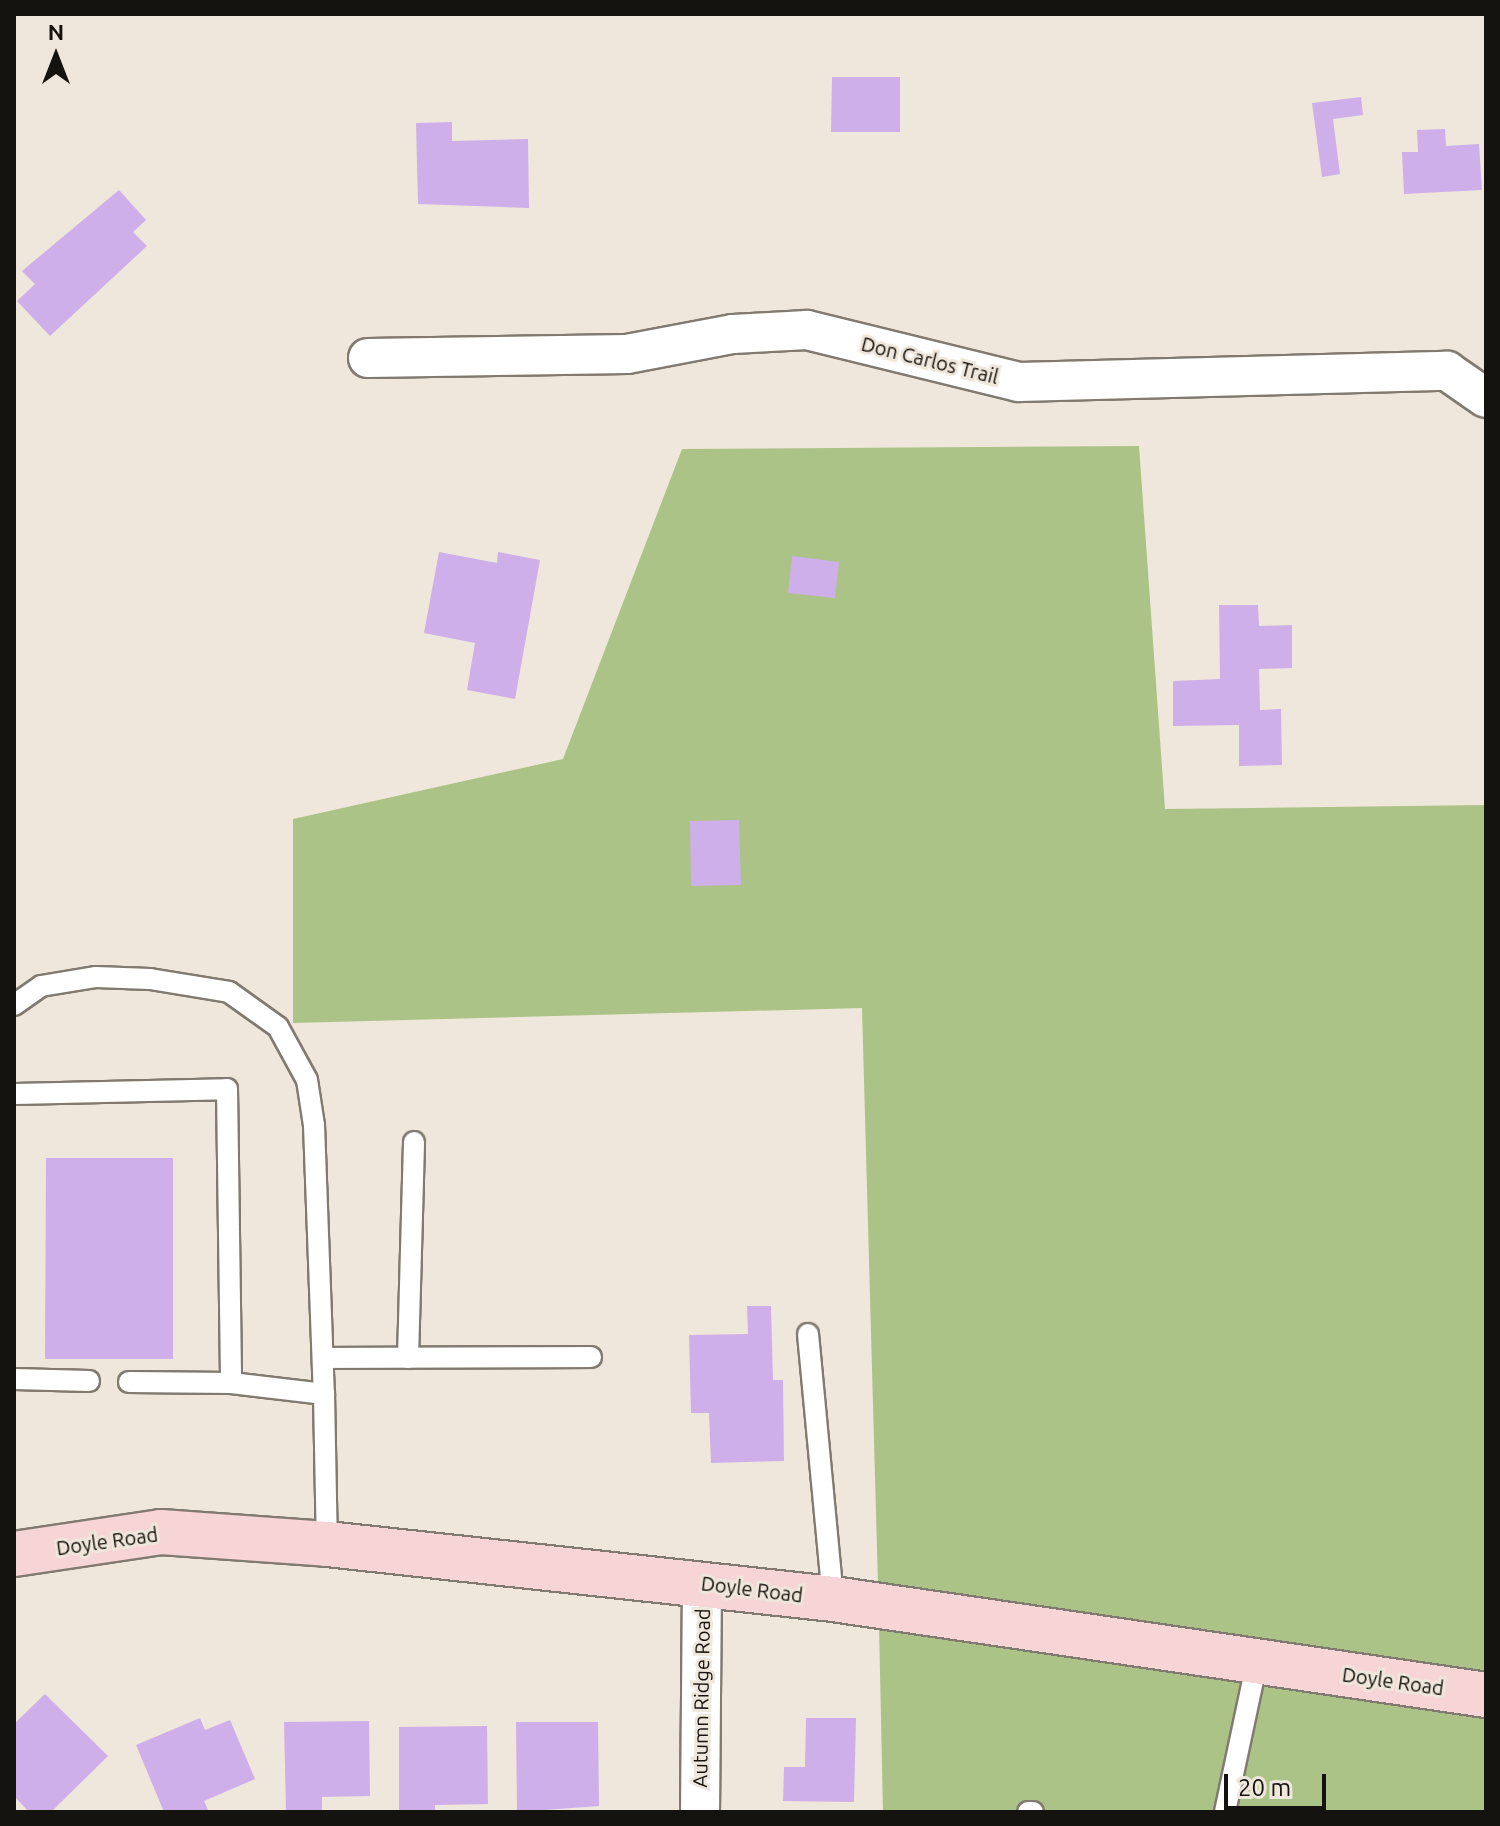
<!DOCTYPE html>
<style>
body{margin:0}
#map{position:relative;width:1500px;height:1826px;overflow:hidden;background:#efe7db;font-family:Ubuntu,sans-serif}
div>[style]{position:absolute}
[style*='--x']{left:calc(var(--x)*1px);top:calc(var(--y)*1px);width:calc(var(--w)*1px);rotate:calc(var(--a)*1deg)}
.forest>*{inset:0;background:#abc386}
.building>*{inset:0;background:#ceafe9}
.roads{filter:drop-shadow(2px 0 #817a70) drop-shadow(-2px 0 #817a70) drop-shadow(0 2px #817a70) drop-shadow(0 -2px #817a70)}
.lane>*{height:20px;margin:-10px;padding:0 10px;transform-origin:10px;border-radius:10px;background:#fff}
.street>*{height:38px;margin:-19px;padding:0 19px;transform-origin:19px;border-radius:19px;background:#fff}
.secondary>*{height:44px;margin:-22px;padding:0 22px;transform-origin:22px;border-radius:22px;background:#f7d4d6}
span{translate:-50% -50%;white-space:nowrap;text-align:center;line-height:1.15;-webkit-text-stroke:6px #efe7db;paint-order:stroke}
.street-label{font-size:20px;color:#15130f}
.frame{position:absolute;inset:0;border:16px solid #15130f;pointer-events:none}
.north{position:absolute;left:16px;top:16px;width:80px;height:80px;-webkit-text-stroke:6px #efe7db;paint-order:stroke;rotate:0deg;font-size:22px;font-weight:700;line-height:32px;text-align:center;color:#15130f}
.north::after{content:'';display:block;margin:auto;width:28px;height:36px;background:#15130f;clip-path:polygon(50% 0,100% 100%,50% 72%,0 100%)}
.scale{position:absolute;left:1224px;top:1774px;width:102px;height:36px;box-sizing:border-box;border:4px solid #15130f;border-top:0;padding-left:10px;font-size:24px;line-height:28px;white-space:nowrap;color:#15130f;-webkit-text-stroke:6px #efe7db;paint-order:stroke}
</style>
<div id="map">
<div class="forest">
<div style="clip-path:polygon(1139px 446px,1165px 809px,1486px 805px,1486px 1675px,878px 1585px,862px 1008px,293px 1023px,293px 819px,563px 759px,682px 449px)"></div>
<div style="clip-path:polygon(879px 1625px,1486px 1715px,1484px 1812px,883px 1812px)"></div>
</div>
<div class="building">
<div style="clip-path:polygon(832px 77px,900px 77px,900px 132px,831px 132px)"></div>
<div style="clip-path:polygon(1361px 97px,1363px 115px,1333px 119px,1340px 174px,1322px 177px,1312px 103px)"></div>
<div style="clip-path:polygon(452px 122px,452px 141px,528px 139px,529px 208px,418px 204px,416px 123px)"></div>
<div style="clip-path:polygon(1445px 129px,1446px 146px,1479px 144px,1482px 190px,1404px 194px,1402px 152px,1418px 152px,1417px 130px)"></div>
<div style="clip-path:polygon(119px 190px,146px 220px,133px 232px,147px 246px,50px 336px,17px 301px,35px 284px,22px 271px)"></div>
<div style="clip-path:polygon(439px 552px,497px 563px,498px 552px,540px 560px,515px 699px,467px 690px,475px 643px,424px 633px)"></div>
<div style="clip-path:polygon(792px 556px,839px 562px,835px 598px,788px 593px)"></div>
<div style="clip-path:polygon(1219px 605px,1258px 605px,1259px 626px,1292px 625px,1292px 668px,1259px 669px,1260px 710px,1281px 709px,1282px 765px,1239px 766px,1239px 725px,1173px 726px,1173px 681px,1220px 679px)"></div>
<div style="clip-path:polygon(739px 820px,741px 885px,691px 886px,690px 821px)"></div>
<div style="clip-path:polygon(46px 1158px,173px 1158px,173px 1359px,45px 1359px)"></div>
<div style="clip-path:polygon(747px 1306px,771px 1306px,773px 1380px,783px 1380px,784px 1461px,711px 1463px,709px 1413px,691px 1413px,689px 1335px,748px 1334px)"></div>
<div style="clip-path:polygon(45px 1694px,108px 1756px,51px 1812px,29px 1812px,14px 1796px,14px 1724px)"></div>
<div style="clip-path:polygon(200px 1718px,205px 1730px,230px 1720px,255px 1779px,204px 1801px,209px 1812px,164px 1812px,136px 1745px)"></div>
<div style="clip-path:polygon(806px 1718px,856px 1718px,854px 1802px,783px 1801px,784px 1767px,805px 1767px)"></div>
<div style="clip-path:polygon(369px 1721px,370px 1796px,322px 1797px,322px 1812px,286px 1812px,284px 1722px)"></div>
<div style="clip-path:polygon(516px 1722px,598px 1722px,599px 1806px,517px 1812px)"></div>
<div style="clip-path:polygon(487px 1726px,488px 1804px,435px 1805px,435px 1812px,399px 1812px,399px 1727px)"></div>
</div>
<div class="roads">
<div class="lane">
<div style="--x:14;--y:1005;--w:33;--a:-35"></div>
<div style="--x:41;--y:986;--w:56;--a:-9.3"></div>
<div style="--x:96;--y:977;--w:54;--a:2.1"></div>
<div style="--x:150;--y:979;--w:80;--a:9.3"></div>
<div style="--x:229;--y:992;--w:60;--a:35.5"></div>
<div style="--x:278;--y:1027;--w:60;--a:61.3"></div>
<div style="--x:307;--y:1080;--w:46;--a:81.2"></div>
<div style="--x:314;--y:1125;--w:269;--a:87.9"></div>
<div style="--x:14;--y:1094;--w:213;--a:-1.3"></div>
<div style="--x:227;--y:1089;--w:294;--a:89.2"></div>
<div style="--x:808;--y:1334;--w:266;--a:84.6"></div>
<div style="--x:323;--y:1358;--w:268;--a:-0.2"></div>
<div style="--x:408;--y:1358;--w:216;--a:-88.4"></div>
<div style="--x:14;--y:1379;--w:75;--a:1.5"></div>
<div style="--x:129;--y:1382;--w:102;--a:0.6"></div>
<div style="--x:231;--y:1383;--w:94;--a:6.7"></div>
<div style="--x:324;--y:1394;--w:150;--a:88.9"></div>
<div style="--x:1028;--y:1812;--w:5;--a:0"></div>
<div style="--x:1225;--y:1812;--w:154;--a:-78"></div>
</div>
<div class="street">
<div style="--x:368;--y:358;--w:259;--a:-0.9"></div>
<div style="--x:627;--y:354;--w:108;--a:-10.7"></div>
<div style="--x:733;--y:334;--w:74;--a:-3.1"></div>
<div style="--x:807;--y:330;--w:218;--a:13.8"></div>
<div style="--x:1019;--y:382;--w:428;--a:-1.5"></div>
<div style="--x:1447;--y:371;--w:47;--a:34.7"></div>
<div style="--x:700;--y:1812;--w:229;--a:-89.5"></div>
</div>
<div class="secondary">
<div style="--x:14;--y:1554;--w:149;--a:-8.5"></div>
<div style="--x:161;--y:1532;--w:166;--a:4.1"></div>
<div style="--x:327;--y:1544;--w:509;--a:6.2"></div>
<div style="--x:833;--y:1599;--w:660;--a:8.36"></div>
</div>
</div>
<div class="street-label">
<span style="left:930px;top:360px;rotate:14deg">Don Carlos Trail</span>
<span style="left:107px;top:1541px;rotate:-8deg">Doyle Road</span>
<span style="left:752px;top:1589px;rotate:7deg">Doyle Road</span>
<span style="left:1393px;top:1681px;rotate:8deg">Doyle Road</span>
<span style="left:701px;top:1698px;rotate:-89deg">Autumn Ridge Road</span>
</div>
<div class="frame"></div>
<div class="north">N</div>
<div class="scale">20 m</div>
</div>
